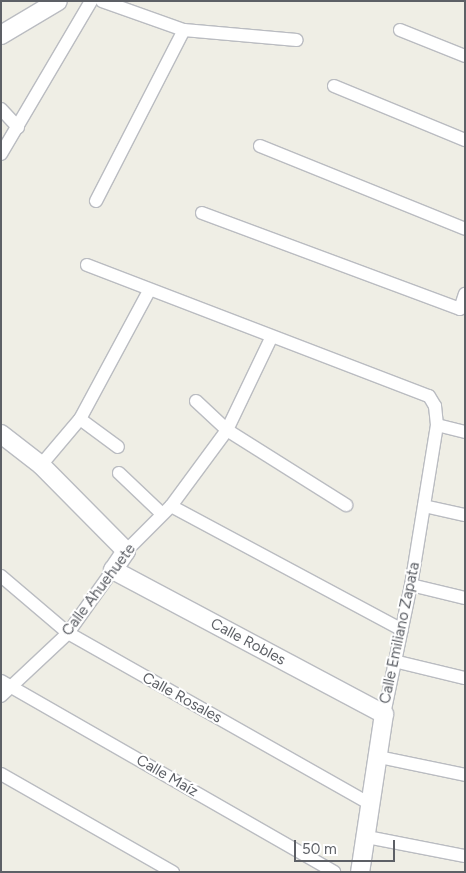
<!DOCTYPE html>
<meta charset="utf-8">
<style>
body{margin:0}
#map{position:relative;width:466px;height:873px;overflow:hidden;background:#efeee5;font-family:Figtree,sans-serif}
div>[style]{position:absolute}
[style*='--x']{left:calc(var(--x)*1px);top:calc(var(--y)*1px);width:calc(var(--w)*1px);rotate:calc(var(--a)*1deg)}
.roads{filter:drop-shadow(1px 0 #babcc1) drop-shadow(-1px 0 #babcc1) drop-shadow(0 1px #babcc1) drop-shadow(0 -1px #babcc1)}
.minor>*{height:12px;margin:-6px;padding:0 6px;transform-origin:6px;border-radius:6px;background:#fff}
.secondary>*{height:18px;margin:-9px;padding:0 9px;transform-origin:9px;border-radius:9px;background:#fff}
span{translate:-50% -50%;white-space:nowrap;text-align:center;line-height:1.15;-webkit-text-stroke:4px #fff;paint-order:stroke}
.street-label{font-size:15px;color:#5d6066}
.frame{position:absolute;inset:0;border:2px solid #5d6066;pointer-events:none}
.scale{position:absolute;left:294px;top:840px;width:101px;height:22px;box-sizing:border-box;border:2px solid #5d6066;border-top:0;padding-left:6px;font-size:15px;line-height:18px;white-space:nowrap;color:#5d6066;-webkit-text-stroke:4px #fff;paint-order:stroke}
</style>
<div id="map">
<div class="roads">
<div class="minor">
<div style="--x:102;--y:1;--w:87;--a:19.5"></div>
<div style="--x:184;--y:30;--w:113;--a:5.1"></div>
<div style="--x:400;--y:30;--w:70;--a:21.8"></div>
<div style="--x:334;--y:86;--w:142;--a:22.4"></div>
<div style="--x:1;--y:109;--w:25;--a:47"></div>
<div style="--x:260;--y:146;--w:221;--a:22"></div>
<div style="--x:1;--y:154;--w:178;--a:-59.5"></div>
<div style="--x:96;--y:201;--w:192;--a:-62.8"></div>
<div style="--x:202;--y:213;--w:275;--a:20.4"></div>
<div style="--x:460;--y:309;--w:16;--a:-72"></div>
<div style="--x:87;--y:265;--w:366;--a:21"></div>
<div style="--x:429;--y:396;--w:12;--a:59"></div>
<div style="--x:435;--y:406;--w:19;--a:84"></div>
<div style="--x:437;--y:425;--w:162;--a:99.2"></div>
<div style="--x:411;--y:585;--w:132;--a:101.8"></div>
<div style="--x:196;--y:401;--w:42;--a:43.1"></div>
<div style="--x:227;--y:430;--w:141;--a:32.2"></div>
<div style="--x:80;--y:419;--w:47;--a:36.4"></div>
<div style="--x:437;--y:425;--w:29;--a:14"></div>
<div style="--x:41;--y:465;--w:60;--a:-49.7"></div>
<div style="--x:80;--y:419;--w:145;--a:-61.7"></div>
<div style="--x:119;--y:473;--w:59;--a:43.6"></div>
<div style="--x:171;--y:506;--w:262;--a:28.2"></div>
<div style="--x:424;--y:506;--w:42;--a:12.4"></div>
<div style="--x:126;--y:551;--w:64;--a:-45"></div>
<div style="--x:171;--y:506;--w:94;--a:-53.6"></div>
<div style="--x:227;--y:430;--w:102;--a:-64.4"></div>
<div style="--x:1;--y:576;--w:88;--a:40.4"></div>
<div style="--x:68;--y:633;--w:349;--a:29.5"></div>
<div style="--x:411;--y:585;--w:56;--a:13.5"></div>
<div style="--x:394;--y:661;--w:73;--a:13.5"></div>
<div style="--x:1;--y:681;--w:384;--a:29.8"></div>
<div style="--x:1;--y:696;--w:92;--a:-43.2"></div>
<div style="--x:68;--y:633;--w:77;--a:-54.5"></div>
<div style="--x:379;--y:757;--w:88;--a:11.8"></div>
<div style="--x:1;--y:774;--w:198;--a:29.7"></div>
<div style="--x:367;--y:837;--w:100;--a:11"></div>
</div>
<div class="secondary">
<div style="--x:1;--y:35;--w:66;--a:-30.8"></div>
<div style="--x:1;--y:434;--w:51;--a:37.8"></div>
<div style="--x:41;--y:465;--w:121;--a:45.3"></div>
<div style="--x:126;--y:551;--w:23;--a:124"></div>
<div style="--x:113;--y:570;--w:307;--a:28"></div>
<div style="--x:384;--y:714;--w:160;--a:98.6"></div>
</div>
</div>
<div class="street-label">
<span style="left:99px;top:590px;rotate:-53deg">Calle Ahuehuete</span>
<span style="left:400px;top:633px;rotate:-78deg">Calle Emiliano Zapata</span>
<span style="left:248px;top:642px;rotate:28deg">Calle Robles</span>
<span style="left:182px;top:698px;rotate:29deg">Calle Rosales</span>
<span style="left:167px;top:776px;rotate:30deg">Calle Maíz</span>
</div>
<div class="frame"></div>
<div class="scale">50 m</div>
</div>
